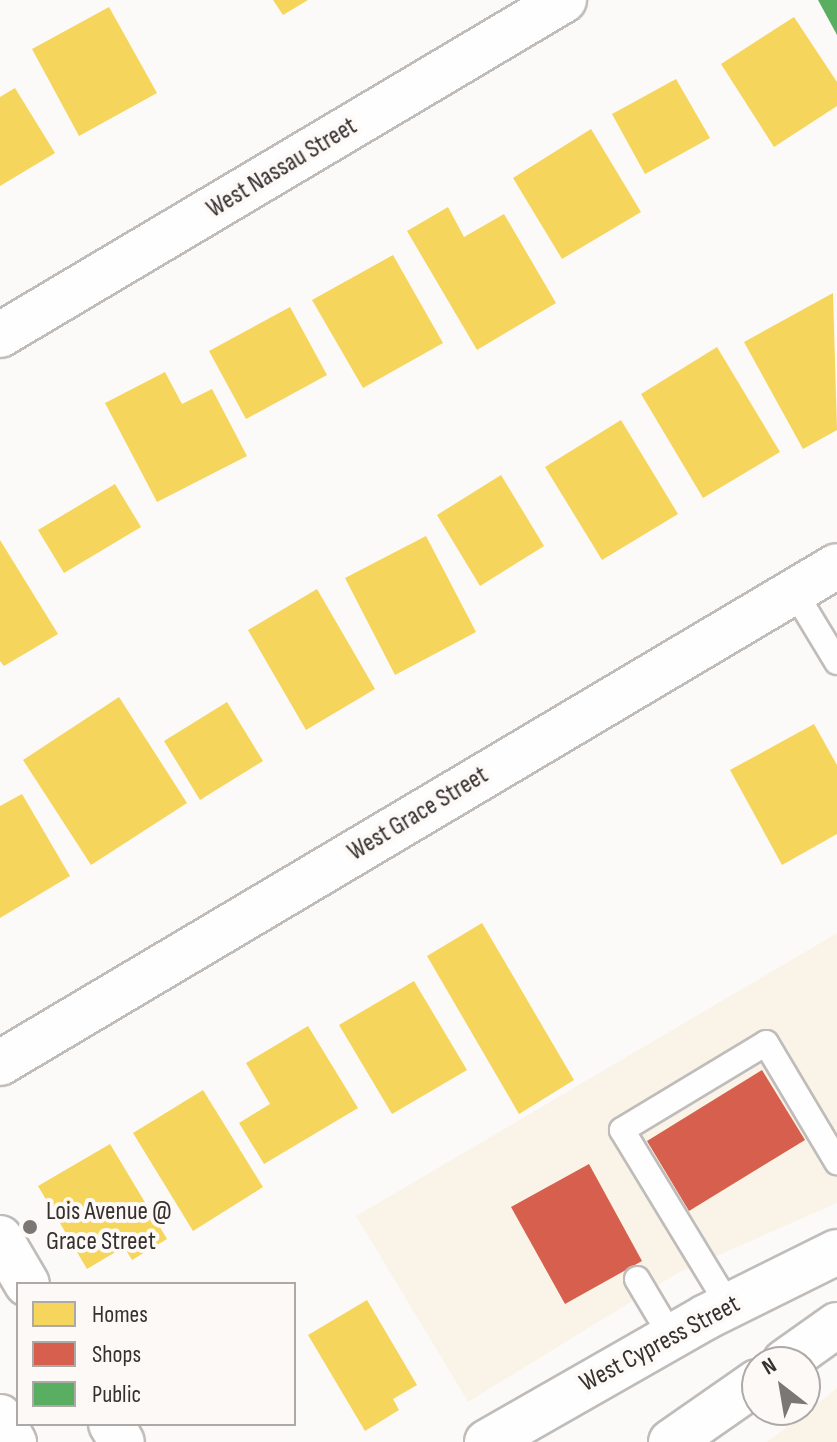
<!DOCTYPE html>
<style>
body{margin:0}
#map{position:relative;width:837px;height:1442px;overflow:hidden;background:#fcfaf8;font-family:"Sofia Sans Condensed",sans-serif}
div>[style]{position:absolute}
[style*='--x']{left:calc(var(--x)*1px);top:calc(var(--y)*1px);width:calc(var(--w)*1px);rotate:calc(var(--a)*1deg)}
.commercial>*{inset:0;background:#faf4e8}
.homes>*{inset:0;background:#f6d55c}
.shops>*{inset:0;background:#d6604d}
.public>*{inset:0;background:#5aae61}
.roads{filter:drop-shadow(2px 0 #bfbcba) drop-shadow(-2px 0 #bfbcba) drop-shadow(0 2px #bfbcba) drop-shadow(0 -2px #bfbcba)}
.lane>*{height:24px;margin:-12px;padding:0 12px;transform-origin:12px;border-radius:12px;background:#fffefe}
.street>*{height:44px;margin:-22px;padding:0 22px;transform-origin:22px;border-radius:22px;background:#fffefe}
.secondary>*{height:44px;margin:-22px;padding:0 22px;transform-origin:22px;border-radius:22px;background:#fffefe}
.dots>*{width:22px;height:22px;translate:-50% -50%;box-sizing:border-box;border:4px solid #fdf9f7;border-radius:50%}
span{translate:-50% -50%;white-space:nowrap;text-align:center;line-height:1.15;-webkit-text-stroke:8px #fdf9f7;paint-order:stroke}
.street-label{font-size:26px;color:#36312f}
.poi-label{font-size:26px;color:#36312f}
.left{translate:0 -50%;text-align:left}
.legend{position:absolute;left:16px;top:1282px;width:280px;height:144px;box-sizing:border-box;background:#fdf9f7;border:2px solid #ada9a7;margin:0;padding:10px 14px;list-style:none;font-size:24px;color:#36312f}
.legend li{display:flex;align-items:center;gap:16px;height:40px}
.legend b{width:40px;border:2px solid #ada9a7}
.north{position:absolute;left:741px;top:1346px;width:80px;height:80px;box-sizing:border-box;background:#fdf9f7;border:2px solid #ada9a7;border-radius:50%;rotate:329deg;font-size:22px;font-weight:700;line-height:32px;text-align:center;color:#36312f}
.north::after{content:'';display:block;margin:auto;width:28px;height:36px;background:#7b7775;clip-path:polygon(50% 0,100% 100%,50% 72%,0 100%)}
</style>
<div id="map">
<div class="commercial">
<div style="clip-path:polygon(837px 933px,837px 1203px,678px 1273px,468px 1402px,356px 1216px)"></div>
<div style="clip-path:polygon(837px 1388px,837px 1442px,767px 1442px,826px 1397px)"></div>
</div>
<div class="homes">
<div style="clip-path:polygon(273px 0,308px 0,283px 15px)"></div>
<div style="clip-path:polygon(109px 7px,157px 93px,79px 136px,32px 49px)"></div>
<div style="clip-path:polygon(794px 17px,837px 82px,837px 106px,774px 147px,721px 64px)"></div>
<div style="clip-path:polygon(676px 79px,710px 138px,645px 174px,612px 114px)"></div>
<div style="clip-path:polygon(15px 88px,55px 153px,0 186px,0 97px)"></div>
<div style="clip-path:polygon(591px 129px,641px 212px,562px 259px,513px 178px)"></div>
<div style="clip-path:polygon(448px 207px,464px 237px,504px 214px,556px 303px,477px 350px,407px 231px)"></div>
<div style="clip-path:polygon(393px 255px,443px 343px,363px 388px,312px 300px)"></div>
<div style="clip-path:polygon(833px 293px,837px 430px,803px 449px,744px 342px)"></div>
<div style="clip-path:polygon(290px 307px,327px 375px,246px 419px,209px 351px)"></div>
<div style="clip-path:polygon(717px 347px,780px 452px,703px 498px,641px 394px)"></div>
<div style="clip-path:polygon(165px 372px,182px 404px,212px 389px,247px 456px,157px 502px,105px 403px)"></div>
<div style="clip-path:polygon(621px 420px,678px 514px,602px 560px,545px 467px)"></div>
<div style="clip-path:polygon(501px 475px,544px 546px,480px 586px,437px 515px)"></div>
<div style="clip-path:polygon(115px 484px,141px 527px,64px 573px,38px 530px)"></div>
<div style="clip-path:polygon(426px 536px,476px 632px,395px 675px,345px 578px)"></div>
<div style="clip-path:polygon(0 540px,58px 634px,4px 666px,0 661px)"></div>
<div style="clip-path:polygon(317px 589px,375px 689px,306px 730px,248px 630px)"></div>
<div style="clip-path:polygon(119px 697px,187px 803px,91px 865px,23px 760px)"></div>
<div style="clip-path:polygon(227px 702px,263px 761px,200px 800px,164px 741px)"></div>
<div style="clip-path:polygon(814px 724px,837px 765px,837px 834px,782px 865px,730px 770px)"></div>
<div style="clip-path:polygon(22px 794px,70px 876px,0 918px,0 806px)"></div>
<div style="clip-path:polygon(482px 923px,574px 1080px,519px 1114px,427px 956px)"></div>
<div style="clip-path:polygon(414px 981px,467px 1070px,392px 1114px,339px 1025px)"></div>
<div style="clip-path:polygon(308px 1026px,358px 1108px,264px 1164px,239px 1123px,270px 1104px,246px 1063px)"></div>
<div style="clip-path:polygon(203px 1090px,263px 1187px,193px 1231px,133px 1133px)"></div>
<div style="clip-path:polygon(110px 1144px,167px 1239px,132px 1260px,124px 1247px,87px 1269px,38px 1186px)"></div>
<div style="clip-path:polygon(367px 1300px,417px 1385px,393px 1399px,399px 1410px,365px 1431px,308px 1335px)"></div>
</div>
<div class="shops">
<div style="clip-path:polygon(762px 1070px,805px 1140px,689px 1211px,647px 1141px)"></div>
<div style="clip-path:polygon(589px 1164px,642px 1261px,565px 1304px,511px 1207px)"></div>
</div>
<div class="public">
<div style="clip-path:polygon(818px 0,837px 0,837px 35px)"></div>
</div>
<div class="roads">
<div class="lane">
<div style="--x:794;--y:591;--w:83;--a:58.8"></div>
<div style="--x:637;--y:1279;--w:66;--a:59.2"></div>
<div style="--x:729;--y:1306;--w:206;--a:-121.3"></div>
<div style="--x:622;--y:1130;--w:168;--a:-31.1"></div>
<div style="--x:766;--y:1043;--w:139;--a:59.2"></div>
</div>
<div class="street">
<div style="--x:0;--y:335;--w:656;--a:-30.71"></div>
<div style="--x:0;--y:1063;--w:973;--a:-30.7"></div>
</div>
<div class="secondary">
<div style="--x:0;--y:1238;--w:53;--a:59.6"></div>
<div style="--x:785;--y:1362;--w:64;--a:-35.4"></div>
<div style="--x:0;--y:1417;--w:29;--a:61"></div>
<div style="--x:111;--y:1424;--w:21;--a:59"></div>
<div style="--x:487;--y:1442;--w:252;--a:-29.7"></div>
<div style="--x:706;--y:1317;--w:146;--a:-26.4"></div>
<div style="--x:671;--y:1442;--w:105;--a:-34.9"></div>
</div>
</div>
<div class="dots">
<div style="left:30px;top:1227px;background:#7b7775"></div>
</div>
<div class="street-label">
<span style="left:282px;top:168px;rotate:-31deg">West Nassau Street</span>
<span style="left:418px;top:814px;rotate:-31deg">West Grace Street</span>
<span style="left:660px;top:1344px;rotate:-28deg">West Cypress Street</span>
</div>
<div class="poi-label">
<span class="left" style="left:46px;top:1227px">Lois Avenue @<br>Grace Street</span>
</div>
<ul class="legend">
<li><b style="height:22px;background:#f6d55c"></b>Homes</li>
<li><b style="height:22px;background:#d6604d"></b>Shops</li>
<li><b style="height:22px;background:#5aae61"></b>Public</li>
</ul>
<div class="north">N</div>
</div>
